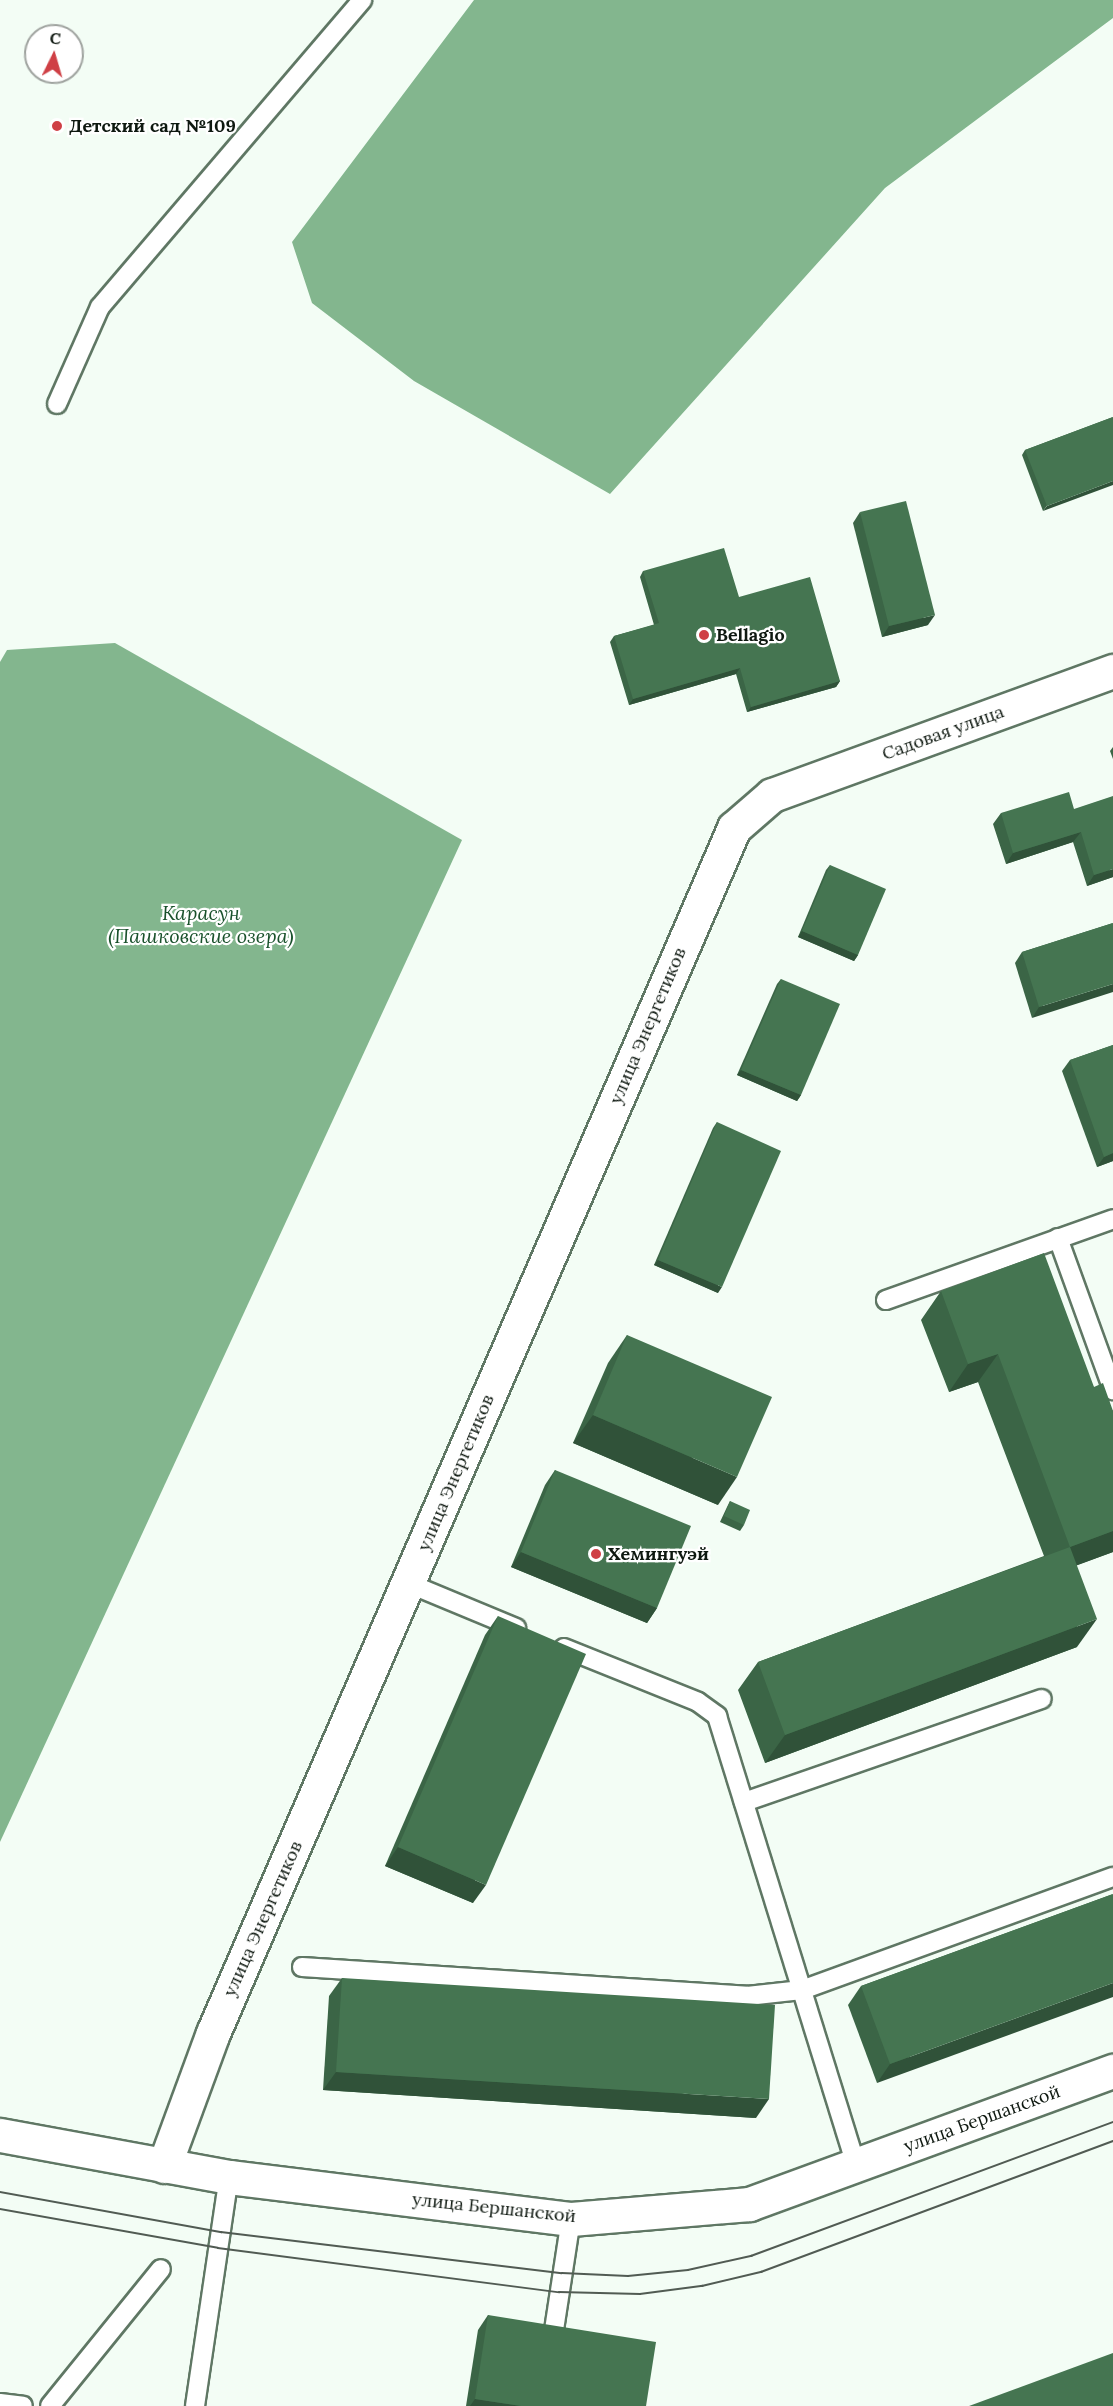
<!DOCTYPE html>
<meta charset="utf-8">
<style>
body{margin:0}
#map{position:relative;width:1113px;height:2406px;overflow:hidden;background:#f3fdf5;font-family:Lora,serif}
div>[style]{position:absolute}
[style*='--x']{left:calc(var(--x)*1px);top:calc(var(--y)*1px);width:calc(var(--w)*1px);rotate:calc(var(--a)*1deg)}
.water>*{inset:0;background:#83b68e}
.roads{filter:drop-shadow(2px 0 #5f7764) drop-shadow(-2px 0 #5f7764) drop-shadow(0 2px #5f7764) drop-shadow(0 -2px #5f7764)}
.service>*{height:18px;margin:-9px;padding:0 9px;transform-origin:9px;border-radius:9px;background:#fff}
.minor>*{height:33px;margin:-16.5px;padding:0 16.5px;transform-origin:16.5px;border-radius:16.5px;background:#fff}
.tram>*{height:1.5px;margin:-0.75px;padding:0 0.75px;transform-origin:0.75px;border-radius:0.75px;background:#515b53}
.wall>*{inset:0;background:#3b6546}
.shaded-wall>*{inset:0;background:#305239}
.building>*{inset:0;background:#457551}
.dots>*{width:16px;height:16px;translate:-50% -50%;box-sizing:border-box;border:3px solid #fff;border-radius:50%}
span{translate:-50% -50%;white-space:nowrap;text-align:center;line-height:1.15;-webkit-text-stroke:4.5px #fff;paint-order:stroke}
.poi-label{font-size:18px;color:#0e1810;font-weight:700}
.left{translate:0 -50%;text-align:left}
.street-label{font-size:18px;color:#0e1810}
.water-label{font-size:20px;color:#19512b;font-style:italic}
.north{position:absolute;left:24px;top:24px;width:60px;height:60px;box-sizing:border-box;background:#fff;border:2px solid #9fa39f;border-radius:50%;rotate:5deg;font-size:16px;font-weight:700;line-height:24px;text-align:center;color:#0e1810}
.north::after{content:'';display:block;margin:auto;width:21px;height:27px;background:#cf3f45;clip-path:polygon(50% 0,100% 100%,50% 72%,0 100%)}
</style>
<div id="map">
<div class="water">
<div style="clip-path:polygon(474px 0,1113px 0,1113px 18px,885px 188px,610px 494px,414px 381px,312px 303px,292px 242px)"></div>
<div style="clip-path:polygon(115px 643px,462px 840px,0 1842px,0 662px,7px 650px)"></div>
</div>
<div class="roads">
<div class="service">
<div style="--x:57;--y:404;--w:106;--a:-66.1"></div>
<div style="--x:100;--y:307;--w:404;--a:-49.5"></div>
<div style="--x:1058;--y:1238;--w:162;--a:70.1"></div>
<div style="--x:886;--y:1300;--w:241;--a:-19.6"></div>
<div style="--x:410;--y:1584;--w:115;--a:22.5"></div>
<div style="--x:564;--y:1648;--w:144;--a:21.9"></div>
<div style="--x:698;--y:1702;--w:24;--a:36"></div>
<div style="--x:717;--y:1716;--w:470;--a:72.8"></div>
<div style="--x:744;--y:1802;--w:315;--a:-19.1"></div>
<div style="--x:302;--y:1967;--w:446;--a:3.7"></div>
<div style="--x:747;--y:1996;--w:55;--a:-6.2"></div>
<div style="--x:802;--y:1990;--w:331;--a:-20"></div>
<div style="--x:554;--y:2330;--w:112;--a:-81.3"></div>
<div style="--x:0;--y:2403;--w:23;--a:7"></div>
<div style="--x:50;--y:2406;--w:176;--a:-51"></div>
<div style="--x:195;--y:2406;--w:232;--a:-81.6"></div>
</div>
<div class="minor">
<div style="--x:0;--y:2135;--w:233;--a:10.4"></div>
<div style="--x:229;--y:2177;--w:345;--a:7"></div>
<div style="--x:571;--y:2219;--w:179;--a:-4.8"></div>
<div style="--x:749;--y:2204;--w:388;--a:-20.1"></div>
<div style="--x:164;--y:2166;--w:142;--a:-69.8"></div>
<div style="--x:213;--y:2033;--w:1313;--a:-66.62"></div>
<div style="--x:734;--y:828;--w:50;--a:-41"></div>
<div style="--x:772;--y:795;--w:363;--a:-20"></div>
</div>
</div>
<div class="tram">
<div style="--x:0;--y:2192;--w:225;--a:10.3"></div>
<div style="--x:221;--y:2232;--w:343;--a:6.9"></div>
<div style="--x:562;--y:2273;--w:66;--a:2.6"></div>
<div style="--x:628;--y:2276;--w:60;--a:-5.7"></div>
<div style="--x:688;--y:2270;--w:65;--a:-12.5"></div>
<div style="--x:751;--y:2256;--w:386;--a:-20.3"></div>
<div style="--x:0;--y:2209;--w:221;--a:10.1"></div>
<div style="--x:218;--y:2248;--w:344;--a:7.4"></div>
<div style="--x:559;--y:2292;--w:81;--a:1.4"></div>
<div style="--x:640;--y:2294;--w:63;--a:-7.4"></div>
<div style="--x:702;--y:2286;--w:61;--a:-13.3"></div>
<div style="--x:761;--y:2272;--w:376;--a:-20.4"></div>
</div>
<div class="wall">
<div style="clip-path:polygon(1113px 417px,1043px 511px,1022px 455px,1025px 450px)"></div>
<div style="clip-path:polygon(860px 512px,928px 625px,882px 637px,853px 523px)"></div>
<div style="clip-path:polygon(643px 571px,739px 597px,840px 681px,836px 687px,747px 712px,736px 674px,629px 705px,610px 642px,614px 636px,654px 625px,640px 577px)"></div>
<div style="clip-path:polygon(1113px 747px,1113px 759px,1110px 751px)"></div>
<div style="clip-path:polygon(1074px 809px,1113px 877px,1087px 886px,1073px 842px,1006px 864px,993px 824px,1001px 813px)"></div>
<div style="clip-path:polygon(830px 865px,858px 955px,854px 961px,798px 937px,826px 870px)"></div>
<div style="clip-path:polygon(1113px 923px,1032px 1018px,1015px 963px,1022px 952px)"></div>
<div style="clip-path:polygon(781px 979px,801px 1095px,797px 1101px,737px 1075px,777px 984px)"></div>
<div style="clip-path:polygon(1113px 1045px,1113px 1161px,1097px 1167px,1062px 1071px,1070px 1060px)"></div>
<div style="clip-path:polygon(717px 1122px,718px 1293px,654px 1265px,713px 1128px)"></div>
<div style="clip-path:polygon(941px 1291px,1094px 1387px,1113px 1411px,1113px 1552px,1077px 1565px,1077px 1647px,765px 1763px,738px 1690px,758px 1662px,1044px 1556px,978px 1382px,949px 1392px,921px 1320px)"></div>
<div style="clip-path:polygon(627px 1335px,718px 1505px,573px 1443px,608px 1363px)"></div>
<div style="clip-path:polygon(555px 1470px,657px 1608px,647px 1623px,511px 1567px,545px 1485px)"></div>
<div style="clip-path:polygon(730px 1501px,744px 1525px,740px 1531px,720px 1522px,727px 1507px)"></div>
<div style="clip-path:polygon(498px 1616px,473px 1903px,385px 1866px,485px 1635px)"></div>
<div style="clip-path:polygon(1113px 1894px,877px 2083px,848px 2005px,861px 1986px)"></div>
<div style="clip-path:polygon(342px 1978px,756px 2118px,323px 2090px,329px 1996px)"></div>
<div style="clip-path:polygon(488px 2315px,646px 2406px,466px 2406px,478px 2330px)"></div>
</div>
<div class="shaded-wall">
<div style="clip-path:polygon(1113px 481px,1113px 485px,1043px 511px,1047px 506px)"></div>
<div style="clip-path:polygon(935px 615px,928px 625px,882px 637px,889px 626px)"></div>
<div style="clip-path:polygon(740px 668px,736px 674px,629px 705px,633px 699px)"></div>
<div style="clip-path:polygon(840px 681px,836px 687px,747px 712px,751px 707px)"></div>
<div style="clip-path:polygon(1081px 832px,1073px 842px,1006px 864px,1013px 853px)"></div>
<div style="clip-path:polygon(1113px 869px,1113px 877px,1087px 886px,1094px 875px)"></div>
<div style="clip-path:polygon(802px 931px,858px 955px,854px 961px,798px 937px)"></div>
<div style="clip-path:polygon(1113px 984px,1113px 992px,1032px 1018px,1039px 1007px)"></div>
<div style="clip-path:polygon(741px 1070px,801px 1095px,797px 1101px,737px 1075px)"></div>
<div style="clip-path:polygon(1113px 1153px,1113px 1161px,1097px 1167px,1104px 1157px)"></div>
<div style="clip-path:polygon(658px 1260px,722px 1287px,718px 1293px,654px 1265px)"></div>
<div style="clip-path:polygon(998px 1354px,978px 1382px,949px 1392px,968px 1364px)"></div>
<div style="clip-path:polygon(593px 1415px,737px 1477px,718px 1505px,573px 1443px)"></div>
<div style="clip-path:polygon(1113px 1531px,1113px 1552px,1051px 1575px,1070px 1547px)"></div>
<div style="clip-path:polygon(521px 1552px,657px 1608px,647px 1623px,511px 1567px)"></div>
<div style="clip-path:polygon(1097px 1619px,1077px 1647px,765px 1763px,785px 1735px)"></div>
<div style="clip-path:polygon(398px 1847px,486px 1885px,473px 1903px,385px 1866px)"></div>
<div style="clip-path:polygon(1113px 1983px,1113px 1997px,877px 2083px,890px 2064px)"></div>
<div style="clip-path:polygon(336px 2072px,769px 2099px,756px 2118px,323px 2090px)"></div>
<div style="clip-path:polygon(475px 2399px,521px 2406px,470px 2406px)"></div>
</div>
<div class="building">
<div style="clip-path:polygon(1113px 417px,1113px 481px,1047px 506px,1025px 450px)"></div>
<div style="clip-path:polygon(906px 501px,935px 615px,889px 626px,860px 512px)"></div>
<div style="clip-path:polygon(724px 548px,739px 597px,810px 577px,840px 681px,751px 707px,740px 668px,633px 699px,614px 636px,659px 623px,643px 571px)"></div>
<div style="clip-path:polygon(1069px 792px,1074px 809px,1113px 796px,1113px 869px,1094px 875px,1081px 832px,1013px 853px,1001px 813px)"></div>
<div style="clip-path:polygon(830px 865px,886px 889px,858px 955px,802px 931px)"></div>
<div style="clip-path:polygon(1113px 923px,1113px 984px,1039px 1007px,1022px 952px)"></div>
<div style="clip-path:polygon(781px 979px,840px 1004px,801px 1095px,741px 1070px)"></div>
<div style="clip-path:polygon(1113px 1045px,1113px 1153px,1104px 1157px,1070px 1060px)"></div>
<div style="clip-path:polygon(717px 1122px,781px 1151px,722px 1287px,658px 1260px)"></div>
<div style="clip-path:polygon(1044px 1253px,1094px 1387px,1103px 1383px,1113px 1411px,1113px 1531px,1070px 1547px,1097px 1619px,785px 1735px,758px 1662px,1070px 1547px,998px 1354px,968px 1364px,941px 1291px)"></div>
<div style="clip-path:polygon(627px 1335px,772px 1397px,737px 1477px,593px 1415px)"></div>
<div style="clip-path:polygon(555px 1470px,691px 1526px,657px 1608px,521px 1552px)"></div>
<div style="clip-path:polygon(730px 1501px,750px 1510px,744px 1525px,724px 1516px)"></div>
<div style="clip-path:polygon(498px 1616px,586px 1654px,486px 1885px,398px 1847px)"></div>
<div style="clip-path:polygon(1113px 1894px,1113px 1983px,890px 2064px,861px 1986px)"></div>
<div style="clip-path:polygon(342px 1978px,775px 2005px,769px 2099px,336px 2072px)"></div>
<div style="clip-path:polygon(488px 2315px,656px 2342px,646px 2406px,521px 2406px,475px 2399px)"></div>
<div style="clip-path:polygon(1113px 2353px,1113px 2406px,969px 2406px)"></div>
</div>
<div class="dots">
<div style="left:57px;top:126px;background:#cf3f45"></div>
<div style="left:704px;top:635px;background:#cf3f45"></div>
<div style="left:596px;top:1554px;background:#cf3f45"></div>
</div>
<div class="poi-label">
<span class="left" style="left:69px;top:126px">Детский сад №109</span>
<span class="left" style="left:716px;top:635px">Bellagio</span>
<span class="left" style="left:608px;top:1554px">Хемингуэй</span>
</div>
<div class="street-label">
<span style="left:943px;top:733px;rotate:-20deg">Садовая улица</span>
<span style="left:648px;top:1026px;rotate:-67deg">улица Энергетиков</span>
<span style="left:456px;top:1473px;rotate:-67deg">улица Энергетиков</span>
<span style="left:263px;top:1919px;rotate:-66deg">улица Энергетиков</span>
<span style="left:982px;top:2119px;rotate:-20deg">улица Бершанской</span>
<span style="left:494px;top:2208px;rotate:6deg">улица Бершанской</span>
</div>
<div class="water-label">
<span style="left:201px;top:924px">Карасун<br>(Пашковские озера)</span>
</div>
<div class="north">С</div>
</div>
